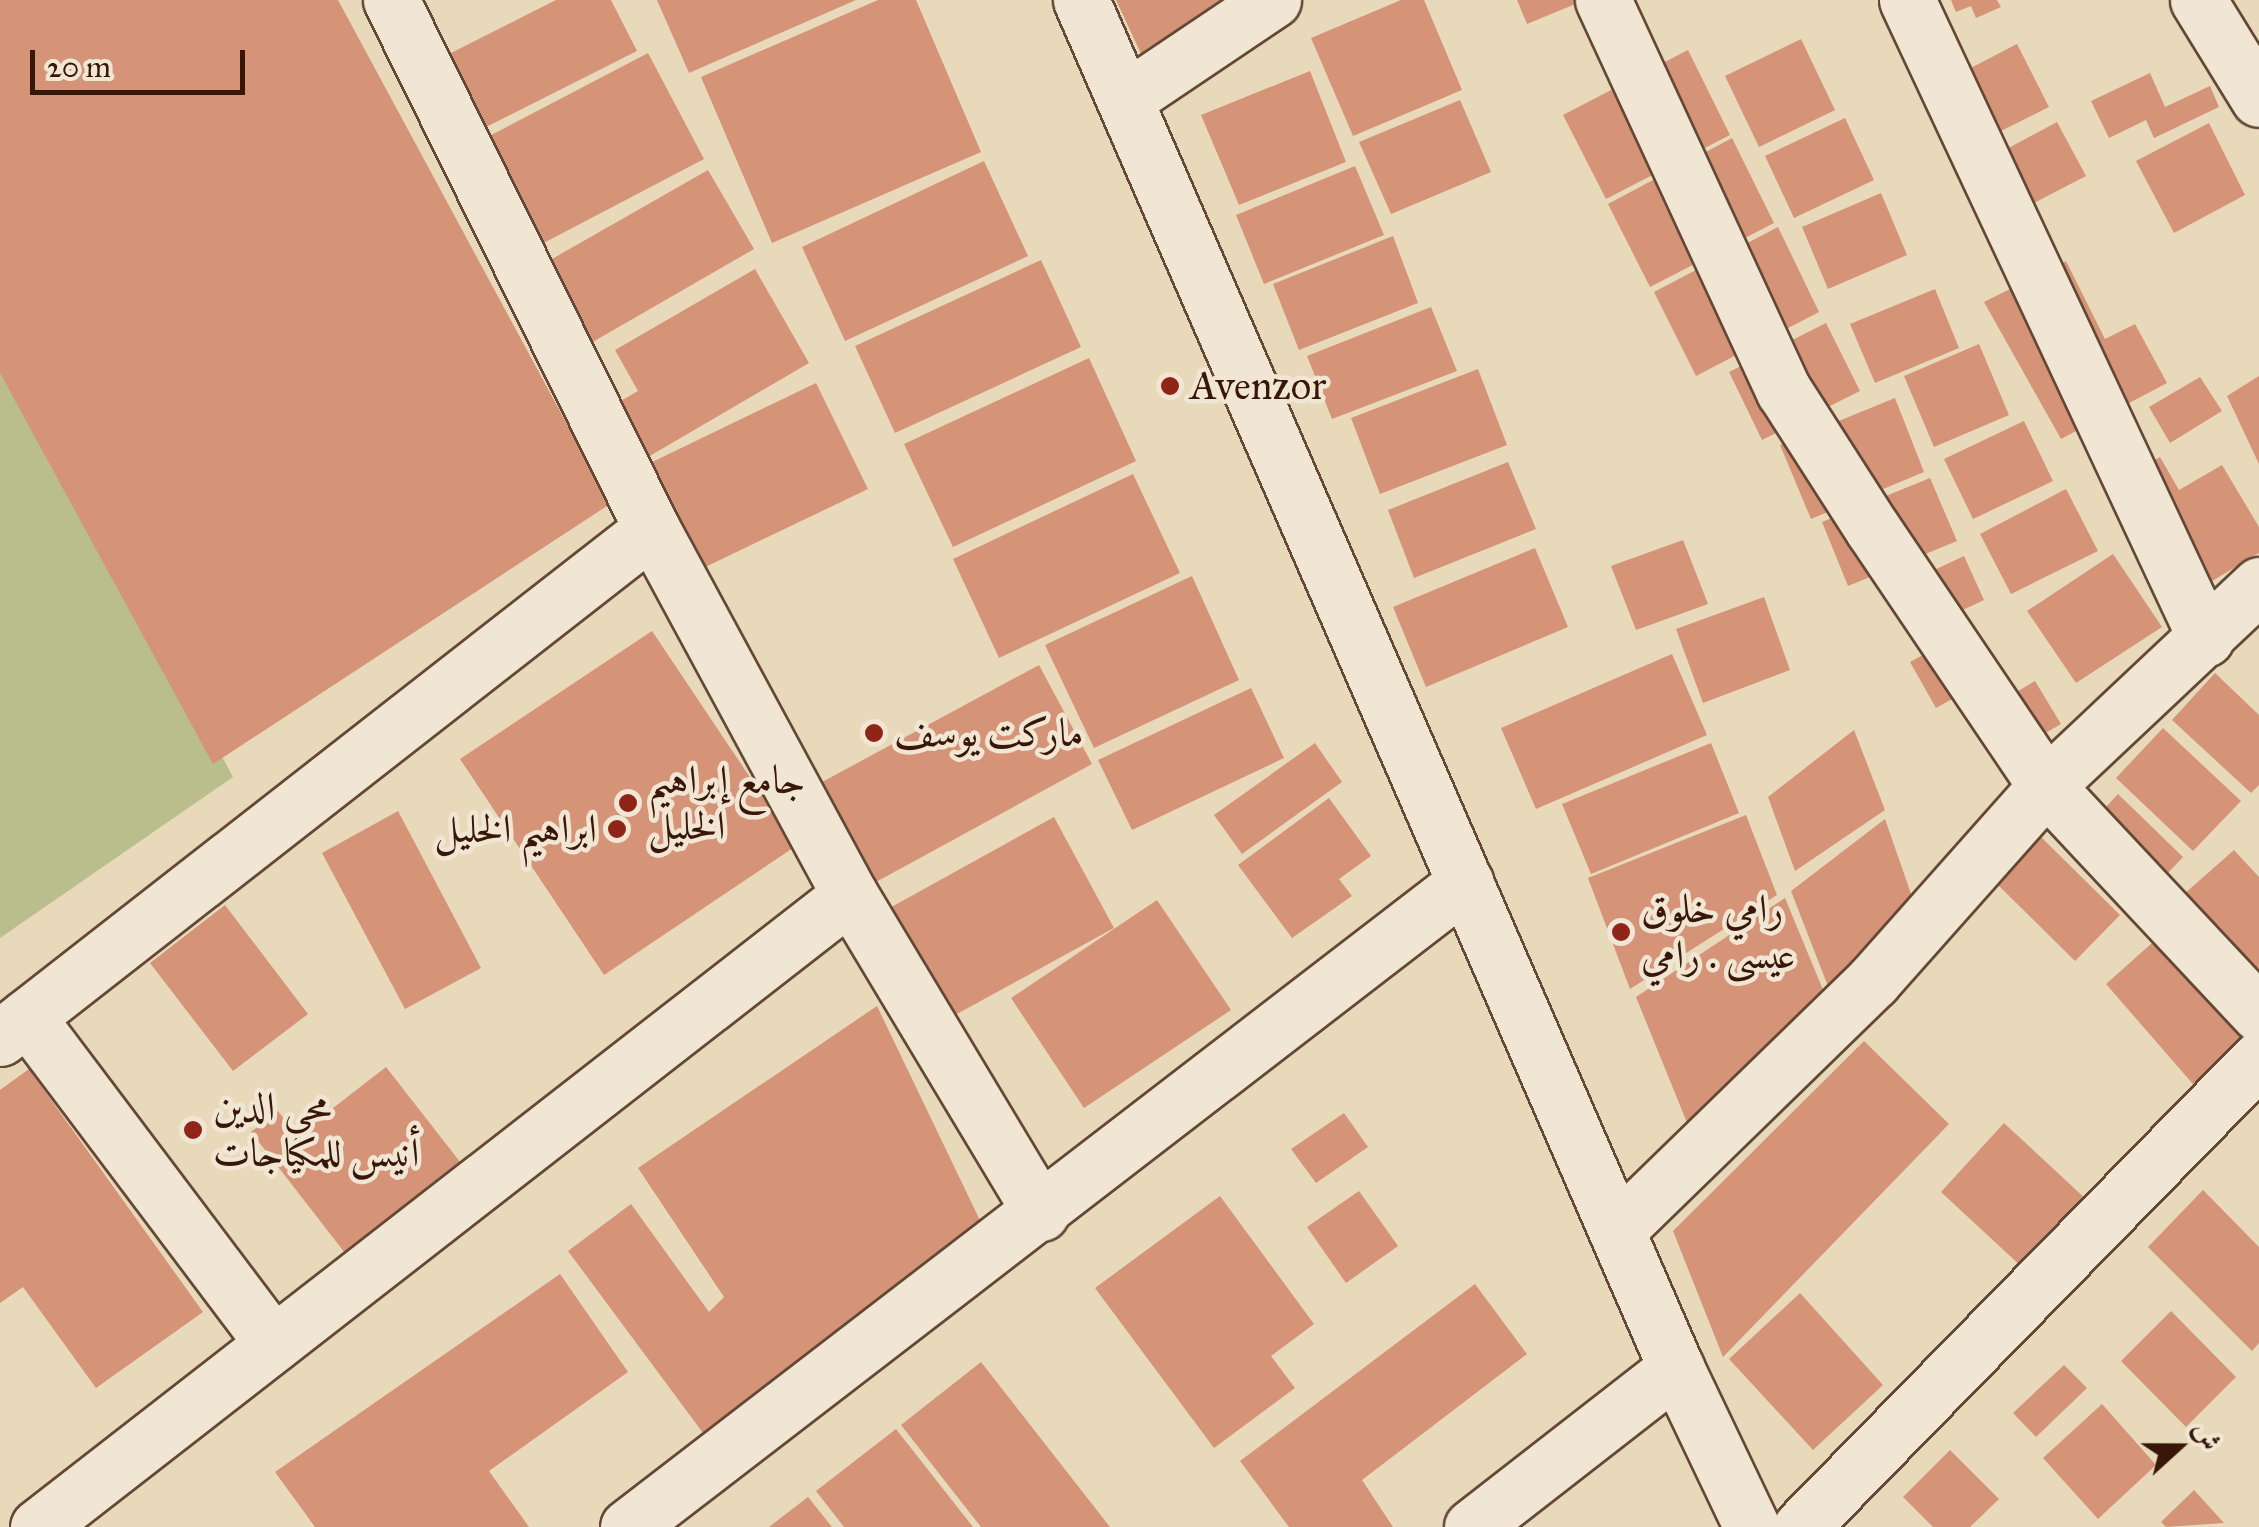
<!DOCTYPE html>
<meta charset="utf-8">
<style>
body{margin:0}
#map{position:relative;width:2259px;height:1527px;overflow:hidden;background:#e8d9bb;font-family:"IM FELL Great Primer",Amiri,serif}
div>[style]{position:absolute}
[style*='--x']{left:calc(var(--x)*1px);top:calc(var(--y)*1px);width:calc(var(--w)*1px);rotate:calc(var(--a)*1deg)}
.green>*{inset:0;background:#babe8d}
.building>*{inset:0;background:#d59378}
.roads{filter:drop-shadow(2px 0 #644836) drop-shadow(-2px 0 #644836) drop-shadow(0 2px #644836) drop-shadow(0 -2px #644836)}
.street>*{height:55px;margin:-27.5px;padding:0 27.5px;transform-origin:27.5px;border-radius:27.5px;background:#f0e6d3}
.secondary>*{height:55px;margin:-27.5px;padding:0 27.5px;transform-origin:27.5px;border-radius:27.5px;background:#f0e6d3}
.dots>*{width:28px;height:28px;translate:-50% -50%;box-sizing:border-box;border:5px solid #f0e6d3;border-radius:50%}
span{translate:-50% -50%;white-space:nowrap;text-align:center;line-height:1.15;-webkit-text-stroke:9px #f0e6d3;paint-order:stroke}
.poi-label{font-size:40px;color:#381709}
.left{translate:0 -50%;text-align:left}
.right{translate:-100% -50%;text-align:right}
.north{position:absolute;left:2129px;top:1397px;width:100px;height:100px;-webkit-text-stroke:8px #f0e6d3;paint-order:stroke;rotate:69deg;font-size:28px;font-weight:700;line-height:40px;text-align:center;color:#381709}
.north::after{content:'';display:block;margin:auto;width:35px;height:45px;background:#381709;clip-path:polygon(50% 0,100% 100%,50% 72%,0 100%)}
.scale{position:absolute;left:30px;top:50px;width:215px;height:45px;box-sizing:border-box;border:5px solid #381709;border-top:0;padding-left:12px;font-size:30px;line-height:35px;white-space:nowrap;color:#381709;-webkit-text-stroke:8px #f0e6d3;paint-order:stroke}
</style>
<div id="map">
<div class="green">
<div style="clip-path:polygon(0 344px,233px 777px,0 938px)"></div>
</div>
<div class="building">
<div style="clip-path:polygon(0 0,338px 0,610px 504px,213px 764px,0 373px)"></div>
<div style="clip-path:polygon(556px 0,611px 0,637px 51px,472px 134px,435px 61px)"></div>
<div style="clip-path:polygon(657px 0,856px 0,689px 73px)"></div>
<div style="clip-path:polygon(878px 0,916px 0,981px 152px,772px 243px,701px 77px)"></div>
<div style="clip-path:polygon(1116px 0,1240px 0,1142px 56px)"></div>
<div style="clip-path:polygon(1401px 0,1424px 0,1462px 90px,1353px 136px,1311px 38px)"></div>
<div style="clip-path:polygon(1517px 0,1585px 0,1527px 24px)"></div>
<div style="clip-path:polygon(1951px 0,1997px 0,2001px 7px,1976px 18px,1971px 6px,1956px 12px)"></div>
<div style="clip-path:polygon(1801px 39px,1835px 110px,1759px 147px,1725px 76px)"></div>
<div style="clip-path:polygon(2017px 44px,2049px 107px,1961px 151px,1930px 89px)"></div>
<div style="clip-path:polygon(1688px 50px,1730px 135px,1606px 199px,1563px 115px)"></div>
<div style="clip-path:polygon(648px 53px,704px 159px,536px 247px,480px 141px)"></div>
<div style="clip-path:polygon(1310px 71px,1346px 162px,1239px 205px,1201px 115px)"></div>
<div style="clip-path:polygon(2150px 73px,2165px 107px,2210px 86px,2219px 107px,2154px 138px,2146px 120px,2109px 138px,2091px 101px)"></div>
<div style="clip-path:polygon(1460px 100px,1491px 172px,1391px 214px,1359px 142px)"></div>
<div style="clip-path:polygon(1845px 118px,1874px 180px,1794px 218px,1765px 156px)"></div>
<div style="clip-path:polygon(2057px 122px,2086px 176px,2005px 218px,1977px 165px)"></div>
<div style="clip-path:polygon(2209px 123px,2245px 195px,2174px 233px,2136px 161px)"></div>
<div style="clip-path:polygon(1732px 138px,1774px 223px,1650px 287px,1608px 204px)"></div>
<div style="clip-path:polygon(984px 161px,1028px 256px,845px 341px,802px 247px)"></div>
<div style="clip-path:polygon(1355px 166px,1384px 235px,1264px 284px,1236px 215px)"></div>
<div style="clip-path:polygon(708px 170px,754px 249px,591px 343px,545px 263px)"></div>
<div style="clip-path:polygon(1881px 193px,1907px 255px,1828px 289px,1802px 227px)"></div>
<div style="clip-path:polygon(1778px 227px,1819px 312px,1696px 376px,1654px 292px)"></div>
<div style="clip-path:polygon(1393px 236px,1418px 303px,1299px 350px,1273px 284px)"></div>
<div style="clip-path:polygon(1041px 260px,1081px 347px,895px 433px,855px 346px)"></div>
<div style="clip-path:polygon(2066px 261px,2105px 339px,2135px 324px,2167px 383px,2061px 439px,1984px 302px)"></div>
<div style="clip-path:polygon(755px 269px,809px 363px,636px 464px,605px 410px,638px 391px,615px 350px)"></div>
<div style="clip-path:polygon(1935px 289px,1959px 348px,1875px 383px,1850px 324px)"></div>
<div style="clip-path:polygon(1431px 307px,1457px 371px,1332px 419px,1307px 356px)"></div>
<div style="clip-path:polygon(1826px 323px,1860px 391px,1762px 440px,1729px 372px)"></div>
<div style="clip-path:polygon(1979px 344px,2009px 415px,1934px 447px,1904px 376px)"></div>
<div style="clip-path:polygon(1089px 358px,1136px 461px,953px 547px,904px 444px)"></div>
<div style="clip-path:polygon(1478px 369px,1507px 445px,1380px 494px,1351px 418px)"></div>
<div style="clip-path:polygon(2259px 376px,2259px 464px,2227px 396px)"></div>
<div style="clip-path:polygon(2200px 377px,2222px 411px,2170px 443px,2149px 407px)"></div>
<div style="clip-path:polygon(816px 383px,868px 489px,697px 571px,646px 465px)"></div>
<div style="clip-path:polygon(1895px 398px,1924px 472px,1811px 519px,1780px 445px)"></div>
<div style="clip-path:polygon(2024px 421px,2053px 481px,1973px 519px,1944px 459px)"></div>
<div style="clip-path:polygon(2160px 457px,2179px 490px,2222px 465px,2259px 527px,2259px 553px,2182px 599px,2114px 485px)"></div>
<div style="clip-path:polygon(1508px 462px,1536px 529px,1414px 578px,1388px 510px)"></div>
<div style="clip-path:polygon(1133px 474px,1180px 573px,999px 658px,953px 559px)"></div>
<div style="clip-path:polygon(1930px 478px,1957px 541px,1848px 586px,1822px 522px)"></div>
<div style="clip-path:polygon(2066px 489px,2098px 551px,2011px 594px,1980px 534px)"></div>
<div style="clip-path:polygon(1683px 540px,1708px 604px,1636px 630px,1611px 566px)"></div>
<div style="clip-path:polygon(1535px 548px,1568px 627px,1426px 687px,1393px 607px)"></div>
<div style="clip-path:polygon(2113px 554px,2162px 627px,2076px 683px,2027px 611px)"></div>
<div style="clip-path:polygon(1964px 556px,1984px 600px,1918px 631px,1898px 587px)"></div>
<div style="clip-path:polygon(1192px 576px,1239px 680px,1094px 748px,1045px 645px)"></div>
<div style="clip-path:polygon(1764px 597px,1790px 670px,1703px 703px,1676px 629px)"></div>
<div style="clip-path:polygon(652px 631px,796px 846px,604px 975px,460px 759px)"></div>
<div style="clip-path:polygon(1948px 641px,1974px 687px,1936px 708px,1910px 662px)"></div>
<div style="clip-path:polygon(1672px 654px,1707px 735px,1536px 809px,1501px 728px)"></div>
<div style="clip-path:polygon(1039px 665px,1092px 764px,865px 888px,811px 788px)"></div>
<div style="clip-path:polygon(2215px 673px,2259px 715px,2259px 785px,2251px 793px,2172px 720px)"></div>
<div style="clip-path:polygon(2035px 681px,2061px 724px,1995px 762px,1959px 703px,2005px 699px)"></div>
<div style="clip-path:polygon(1251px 688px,1284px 758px,1132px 830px,1098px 760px)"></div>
<div style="clip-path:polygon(2163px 728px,2241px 801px,2193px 851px,2116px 778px)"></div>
<div style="clip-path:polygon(1854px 730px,1885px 810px,1795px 871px,1768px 797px)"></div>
<div style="clip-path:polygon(1315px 743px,1342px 782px,1242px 854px,1214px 815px)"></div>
<div style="clip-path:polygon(1711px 743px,1739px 813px,1591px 874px,1562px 804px)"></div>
<div style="clip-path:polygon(2118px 794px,2183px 857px,2137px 906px,2072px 843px)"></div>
<div style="clip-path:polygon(1329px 798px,1371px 856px,1339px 879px,1352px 896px,1292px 938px,1238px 865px)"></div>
<div style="clip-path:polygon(398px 811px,481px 968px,405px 1009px,322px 853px)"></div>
<div style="clip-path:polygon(1746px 815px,1777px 895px,1630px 989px,1588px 878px)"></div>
<div style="clip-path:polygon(1054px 817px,1114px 928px,946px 1020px,886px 910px)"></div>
<div style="clip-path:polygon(1885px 819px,1918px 914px,1831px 994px,1791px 891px)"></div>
<div style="clip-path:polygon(2040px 836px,2120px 915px,2075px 961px,1995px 882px)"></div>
<div style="clip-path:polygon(2234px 850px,2259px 877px,2259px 997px,2175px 902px)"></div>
<div style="clip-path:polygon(1785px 898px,1826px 997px,1690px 1130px,1636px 997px)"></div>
<div style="clip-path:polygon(1157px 900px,1231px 1010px,1084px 1108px,1011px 998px)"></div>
<div style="clip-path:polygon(225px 905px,308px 1014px,233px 1071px,150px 963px)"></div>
<div style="clip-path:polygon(2179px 919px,2259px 1038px,2199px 1091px,2106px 984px)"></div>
<div style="clip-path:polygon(877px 1006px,988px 1237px,706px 1437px,568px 1251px,631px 1204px,709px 1312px,724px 1297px,638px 1168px)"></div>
<div style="clip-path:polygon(1864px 1041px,1949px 1124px,1723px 1357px,1673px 1231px)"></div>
<div style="clip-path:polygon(386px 1067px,471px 1176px,355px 1266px,251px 1132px,278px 1111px,297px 1136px)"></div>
<div style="clip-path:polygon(29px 1069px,203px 1312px,96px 1388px,23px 1287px,0 1303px,0 1090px)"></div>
<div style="clip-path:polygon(1344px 1113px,1368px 1147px,1316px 1183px,1291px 1149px)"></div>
<div style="clip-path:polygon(2004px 1123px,2088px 1201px,2024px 1269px,1941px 1192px)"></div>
<div style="clip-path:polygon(2203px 1190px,2259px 1247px,2259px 1343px,2252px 1351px,2148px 1247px)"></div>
<div style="clip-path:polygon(1359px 1191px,1398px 1246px,1346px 1283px,1307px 1227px)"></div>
<div style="clip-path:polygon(1220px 1196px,1314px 1324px,1271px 1356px,1295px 1388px,1214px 1448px,1095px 1288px)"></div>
<div style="clip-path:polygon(560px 1274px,628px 1372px,489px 1471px,529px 1527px,315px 1527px,275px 1472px)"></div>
<div style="clip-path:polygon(1475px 1284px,1527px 1354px,1362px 1480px,1393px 1527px,1289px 1527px,1240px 1461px)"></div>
<div style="clip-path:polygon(1800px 1293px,1883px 1385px,1813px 1450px,1729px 1359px)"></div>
<div style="clip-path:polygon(2171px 1311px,2236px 1377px,2186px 1427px,2121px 1361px)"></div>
<div style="clip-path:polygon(981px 1362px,1110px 1527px,981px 1527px,901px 1425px)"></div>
<div style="clip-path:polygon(2064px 1365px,2087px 1388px,2036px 1437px,2013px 1413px)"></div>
<div style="clip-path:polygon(2102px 1404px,2156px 1465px,2098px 1519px,2043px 1458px)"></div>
<div style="clip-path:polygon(896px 1429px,973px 1527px,844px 1527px,816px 1491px)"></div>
<div style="clip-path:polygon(1950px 1450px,1999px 1499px,1970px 1527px,1933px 1527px,1903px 1497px)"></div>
<div style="clip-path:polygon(2194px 1490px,2224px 1523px,2166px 1527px,2161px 1522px)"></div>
<div style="clip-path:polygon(808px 1497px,832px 1527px,769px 1527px)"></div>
</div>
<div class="roads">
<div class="street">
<div style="--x:391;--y:0;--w:590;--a:63.74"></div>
<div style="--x:652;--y:529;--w:416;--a:61.6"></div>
<div style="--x:850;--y:895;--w:371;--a:59"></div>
<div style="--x:1603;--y:0;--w:431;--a:65.2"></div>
<div style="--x:1784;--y:391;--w:163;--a:57.3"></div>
<div style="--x:1872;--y:528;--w:311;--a:56"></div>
<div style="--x:2046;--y:786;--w:312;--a:46.9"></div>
<div style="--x:1907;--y:0;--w:705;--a:64.92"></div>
<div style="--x:2198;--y:0;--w:116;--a:58.4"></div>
<div style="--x:1127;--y:98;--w:176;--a:-33.9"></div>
<div style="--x:27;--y:1017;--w:409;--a:53"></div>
<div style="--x:0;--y:1038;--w:827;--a:-37.98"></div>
<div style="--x:1618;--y:1229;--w:356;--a:-44.2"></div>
<div style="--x:1873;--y:981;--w:261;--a:-48.4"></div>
<div style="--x:2046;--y:786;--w:293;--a:-43.3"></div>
<div style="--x:38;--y:1527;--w:1029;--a:-37.89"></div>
<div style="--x:628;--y:1527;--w:1057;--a:-37.59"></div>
<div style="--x:1472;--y:1527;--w:259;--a:-37.9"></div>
<div style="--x:1801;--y:1527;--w:655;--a:-45.62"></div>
</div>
<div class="secondary">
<div style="--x:1081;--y:0;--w:1492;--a:66.49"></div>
<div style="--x:1676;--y:1368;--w:176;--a:64.5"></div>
</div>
</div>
<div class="dots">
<div style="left:1170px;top:386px;background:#8f2418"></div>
<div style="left:874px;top:733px;background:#8f2418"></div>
<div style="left:628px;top:803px;background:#8f2418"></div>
<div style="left:617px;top:829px;background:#8f2418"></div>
<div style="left:1621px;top:932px;background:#8f2418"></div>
<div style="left:193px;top:1130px;background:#8f2418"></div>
</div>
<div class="poi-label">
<span class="left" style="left:1190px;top:386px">Avenzor</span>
<span class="left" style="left:894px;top:733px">ماركت يوسف</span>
<span class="left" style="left:648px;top:803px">جامع إبراهيم<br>الخليل</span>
<span class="right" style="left:597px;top:829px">ابراهيم الخليل</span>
<span class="left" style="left:1641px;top:932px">رامي خلوق<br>عيسى . رامي</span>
<span class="left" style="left:213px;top:1130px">محي الدين<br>أنيس للمكياجات</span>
</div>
<div class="north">ش</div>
<div class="scale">20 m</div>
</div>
